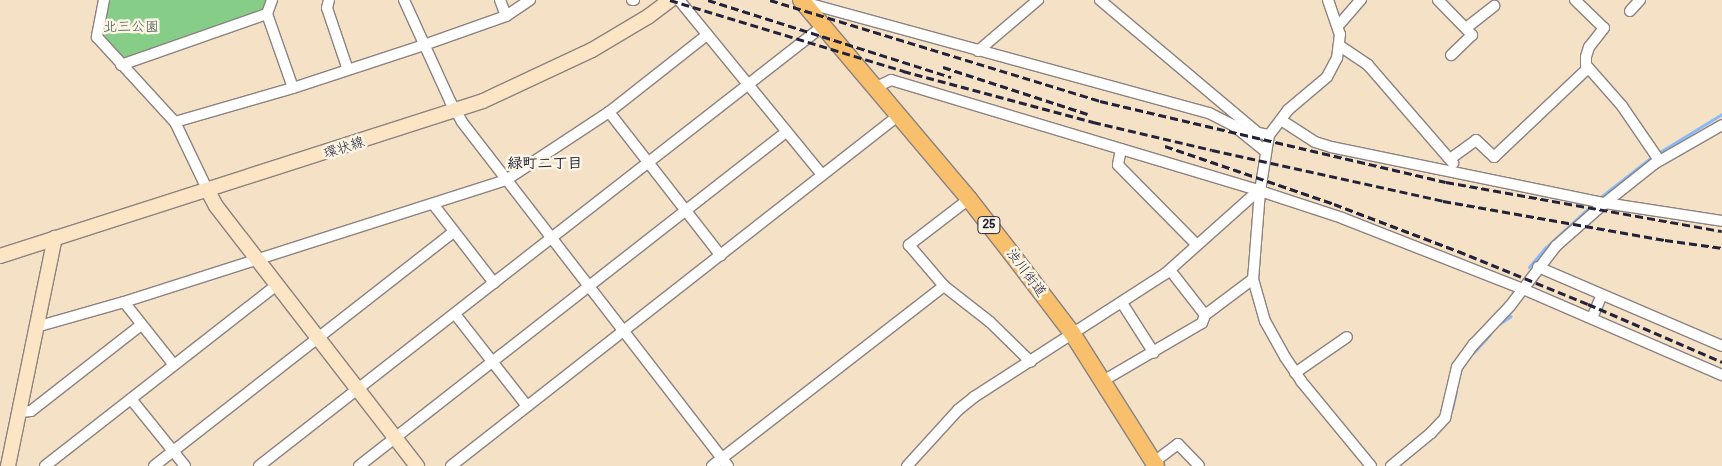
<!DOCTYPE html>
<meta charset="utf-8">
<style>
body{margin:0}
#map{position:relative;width:1722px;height:466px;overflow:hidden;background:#f5e2c6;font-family:Pangolin,"Klee One",sans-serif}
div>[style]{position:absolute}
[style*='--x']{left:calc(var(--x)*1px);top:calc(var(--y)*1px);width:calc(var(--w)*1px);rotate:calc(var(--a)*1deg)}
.green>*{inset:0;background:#86cd88}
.stream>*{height:3px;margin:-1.5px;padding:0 1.5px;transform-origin:1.5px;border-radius:1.5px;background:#8abbf6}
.roads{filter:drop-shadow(1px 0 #8c8280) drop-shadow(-1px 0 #8c8280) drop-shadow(0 1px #8c8280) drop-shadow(0 -1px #8c8280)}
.street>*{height:10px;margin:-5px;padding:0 5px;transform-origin:5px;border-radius:5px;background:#fff}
.secondary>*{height:14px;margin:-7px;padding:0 7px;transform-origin:7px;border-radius:7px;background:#fce5c4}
.primary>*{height:16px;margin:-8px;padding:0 8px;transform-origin:8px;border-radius:8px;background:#f8bf6c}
.rail>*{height:3px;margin-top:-1.5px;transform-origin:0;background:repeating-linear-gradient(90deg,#22223b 0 8px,transparent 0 12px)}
span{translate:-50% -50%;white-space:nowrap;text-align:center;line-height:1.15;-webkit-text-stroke:5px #fcf5e5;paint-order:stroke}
.shield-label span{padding:1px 4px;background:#fcf5e5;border:1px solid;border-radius:4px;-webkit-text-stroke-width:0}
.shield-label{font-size:12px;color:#22223b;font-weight:700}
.park-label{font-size:14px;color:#405552}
.street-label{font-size:14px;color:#22223b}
.neighbourhood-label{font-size:15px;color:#22223b;font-weight:700}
</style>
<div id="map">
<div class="green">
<div style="clip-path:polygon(109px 0,268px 0,261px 11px,125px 58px,119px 56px,105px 41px,103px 33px)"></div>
</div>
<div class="stream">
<div style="--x:1658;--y:153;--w:75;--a:-31.4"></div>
<div style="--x:1598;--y:199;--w:65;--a:-38.1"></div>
<div style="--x:1529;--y:267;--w:26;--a:-50"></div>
<div style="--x:1546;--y:247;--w:65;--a:-42.5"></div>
<div style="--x:1499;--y:324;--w:14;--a:-34"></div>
<div style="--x:1474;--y:352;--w:24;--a:-48"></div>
<div style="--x:1452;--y:409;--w:18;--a:-77"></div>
</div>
<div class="roads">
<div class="street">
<div style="--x:104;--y:0;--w:38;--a:101"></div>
<div style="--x:97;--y:37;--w:115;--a:47.5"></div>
<div style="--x:175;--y:122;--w:76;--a:64.4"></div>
<div style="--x:272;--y:0;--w:15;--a:110"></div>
<div style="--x:267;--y:14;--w:78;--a:70.6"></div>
<div style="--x:329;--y:0;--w:8;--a:104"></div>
<div style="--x:327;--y:8;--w:65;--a:71.3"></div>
<div style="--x:404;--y:0;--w:111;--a:65.5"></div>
<div style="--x:450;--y:101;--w:24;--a:60"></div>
<div style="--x:462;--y:122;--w:435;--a:52.3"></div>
<div style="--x:500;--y:0;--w:17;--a:69"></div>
<div style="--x:632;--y:0;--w:2;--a:0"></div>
<div style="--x:679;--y:0;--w:226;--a:50.7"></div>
<div style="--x:1100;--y:0;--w:207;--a:40.1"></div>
<div style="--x:1258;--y:133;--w:11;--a:10"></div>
<div style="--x:1328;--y:0;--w:36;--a:71"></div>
<div style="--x:1340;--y:34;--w:24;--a:97"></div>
<div style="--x:1337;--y:58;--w:21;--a:118"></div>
<div style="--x:1327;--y:77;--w:51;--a:139.8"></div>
<div style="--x:1288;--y:110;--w:31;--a:127"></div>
<div style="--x:1269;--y:135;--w:57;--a:99.1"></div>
<div style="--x:1260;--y:191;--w:88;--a:94.5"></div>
<div style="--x:1253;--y:279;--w:44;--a:74.1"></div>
<div style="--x:1265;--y:321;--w:41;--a:60.9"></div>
<div style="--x:1285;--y:357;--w:29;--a:56"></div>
<div style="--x:1301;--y:381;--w:110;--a:50.5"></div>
<div style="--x:1438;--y:0;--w:49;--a:45.8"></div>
<div style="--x:1472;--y:35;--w:29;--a:136"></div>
<div style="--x:1575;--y:0;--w:40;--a:44"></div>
<div style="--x:1604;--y:28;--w:24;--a:128"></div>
<div style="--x:1589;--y:47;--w:10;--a:107"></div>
<div style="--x:1586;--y:57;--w:8;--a:90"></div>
<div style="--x:1586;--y:65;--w:55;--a:48.7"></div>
<div style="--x:1622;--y:106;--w:65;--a:55.6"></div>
<div style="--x:803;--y:2;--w:421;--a:15.3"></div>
<div style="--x:1209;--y:113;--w:27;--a:27"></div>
<div style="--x:1233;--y:125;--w:41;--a:39.1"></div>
<div style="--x:1630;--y:11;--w:15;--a:-48"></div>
<div style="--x:1338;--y:26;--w:35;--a:-49"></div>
<div style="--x:1466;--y:28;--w:36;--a:-38"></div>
<div style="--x:1340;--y:46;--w:34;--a:34"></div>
<div style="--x:1368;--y:65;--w:130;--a:49.1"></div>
<div style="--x:978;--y:51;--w:79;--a:-40.4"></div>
<div style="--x:121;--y:65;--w:155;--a:-19.3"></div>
<div style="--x:874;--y:88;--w:19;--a:-25"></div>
<div style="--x:891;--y:80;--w:385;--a:16.7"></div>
<div style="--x:1260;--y:191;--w:86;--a:18.2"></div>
<div style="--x:1342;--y:218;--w:194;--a:21.4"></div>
<div style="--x:1523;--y:289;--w:217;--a:23.4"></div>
<div style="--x:609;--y:112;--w:182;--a:52.1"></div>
<div style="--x:1281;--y:120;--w:40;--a:32.9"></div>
<div style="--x:1315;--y:142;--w:17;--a:17"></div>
<div style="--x:1331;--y:147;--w:280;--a:11.6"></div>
<div style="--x:1605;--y:203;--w:118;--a:8.7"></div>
<div style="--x:175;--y:122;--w:123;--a:-16.1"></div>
<div style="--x:293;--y:88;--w:138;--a:-18.2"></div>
<div style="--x:424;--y:45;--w:87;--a:-19.5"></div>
<div style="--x:506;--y:16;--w:29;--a:-34"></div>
<div style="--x:1121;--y:149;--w:16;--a:101"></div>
<div style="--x:1118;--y:165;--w:111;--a:45.4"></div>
<div style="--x:1450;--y:159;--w:32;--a:-36"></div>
<div style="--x:1476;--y:140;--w:25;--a:43"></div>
<div style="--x:1494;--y:157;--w:129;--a:-43.4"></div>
<div style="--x:969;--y:199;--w:76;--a:142.5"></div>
<div style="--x:909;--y:245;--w:54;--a:49.5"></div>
<div style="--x:944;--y:286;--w:58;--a:38"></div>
<div style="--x:990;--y:322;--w:57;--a:44.3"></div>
<div style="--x:433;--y:204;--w:100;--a:52.3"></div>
<div style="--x:1538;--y:267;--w:200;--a:23.2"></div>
<div style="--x:1170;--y:270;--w:57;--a:52.1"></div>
<div style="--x:124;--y:302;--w:80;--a:51.6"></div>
<div style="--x:1122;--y:303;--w:59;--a:57.4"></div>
<div style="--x:455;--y:314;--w:117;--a:52"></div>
<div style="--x:1592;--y:318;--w:25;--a:-67"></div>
<div style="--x:36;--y:327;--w:91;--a:-15.9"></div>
<div style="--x:124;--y:302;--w:401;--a:-17.7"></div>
<div style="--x:506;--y:180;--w:123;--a:-33.4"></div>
<div style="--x:609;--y:112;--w:125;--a:-38.2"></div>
<div style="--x:1295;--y:373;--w:63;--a:-34.7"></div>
<div style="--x:1101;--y:382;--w:117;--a:-30.3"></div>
<div style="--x:1202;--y:323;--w:9;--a:-69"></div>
<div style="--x:1205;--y:315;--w:60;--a:-36.9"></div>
<div style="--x:131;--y:399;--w:86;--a:51.1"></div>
<div style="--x:19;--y:412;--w:12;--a:-5"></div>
<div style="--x:31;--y:411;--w:140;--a:-38"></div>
<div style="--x:1154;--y:462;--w:30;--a:-37"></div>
<div style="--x:1178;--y:444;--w:30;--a:46"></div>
<div style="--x:45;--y:466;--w:294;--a:-38"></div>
<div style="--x:154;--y:466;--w:380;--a:-38"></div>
<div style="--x:259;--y:466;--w:715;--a:-37.96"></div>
<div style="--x:359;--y:466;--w:542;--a:-38.03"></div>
<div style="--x:451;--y:466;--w:569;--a:-38.08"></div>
<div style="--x:712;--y:466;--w:294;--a:-37.8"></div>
<div style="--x:907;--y:466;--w:76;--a:-47.7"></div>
<div style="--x:958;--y:410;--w:21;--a:-39"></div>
<div style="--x:974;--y:397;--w:227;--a:-32.8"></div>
<div style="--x:1165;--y:274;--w:126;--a:-41.8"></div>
<div style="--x:1391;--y:466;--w:52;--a:-39.5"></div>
<div style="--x:1431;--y:433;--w:21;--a:-47"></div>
<div style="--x:1445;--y:418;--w:52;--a:-76.8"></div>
<div style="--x:1457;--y:367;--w:29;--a:-54"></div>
<div style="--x:1474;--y:344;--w:52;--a:-46.5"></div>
<div style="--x:1510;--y:306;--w:76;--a:-52.5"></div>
<div style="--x:1556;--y:246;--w:65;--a:-41.3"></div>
<div style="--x:1605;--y:203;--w:63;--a:-38.5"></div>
<div style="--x:1654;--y:164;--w:78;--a:-29.8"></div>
</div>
<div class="secondary">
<div style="--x:208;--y:191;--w:17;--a:62"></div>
<div style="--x:216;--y:206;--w:329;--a:52.3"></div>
<div style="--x:0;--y:256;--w:507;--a:-17.79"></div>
<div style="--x:483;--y:101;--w:120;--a:-25.1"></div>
<div style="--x:592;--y:50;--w:66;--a:-30.8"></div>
<div style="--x:649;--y:16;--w:26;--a:-37"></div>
<div style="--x:8;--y:466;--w:233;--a:-78.4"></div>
</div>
<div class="primary">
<div style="--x:801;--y:0;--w:260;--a:49.8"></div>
<div style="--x:969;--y:199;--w:68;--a:52.1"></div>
<div style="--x:1011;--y:253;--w:101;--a:52.7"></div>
<div style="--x:1072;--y:333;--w:157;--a:57.7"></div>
</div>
</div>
<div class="rail">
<div style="--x:670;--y:0;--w:244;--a:16.9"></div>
<div style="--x:903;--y:71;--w:197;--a:15"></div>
<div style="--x:1093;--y:122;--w:122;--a:13.2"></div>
<div style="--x:1212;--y:150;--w:237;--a:12.4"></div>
<div style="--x:1443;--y:201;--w:225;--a:10"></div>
<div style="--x:1665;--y:240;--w:58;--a:8"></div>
<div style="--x:708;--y:0;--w:255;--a:17.6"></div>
<div style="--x:770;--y:0;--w:345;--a:17"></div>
<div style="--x:1100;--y:101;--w:355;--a:13.2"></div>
<div style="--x:1446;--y:182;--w:280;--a:10.1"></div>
<div style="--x:943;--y:67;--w:152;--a:18"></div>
<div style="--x:1165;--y:146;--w:179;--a:18.9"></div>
<div style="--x:1334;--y:204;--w:133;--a:20.8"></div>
<div style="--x:1458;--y:251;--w:140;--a:22.2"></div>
<div style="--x:1588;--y:304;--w:146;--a:23.4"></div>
</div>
<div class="shield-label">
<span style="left:989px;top:225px">25</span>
</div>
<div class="park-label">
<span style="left:131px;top:27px">北三公園</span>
</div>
<div class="street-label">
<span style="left:344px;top:148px;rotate:-18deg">環状線</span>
<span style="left:1026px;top:273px;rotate:53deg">渋川街道</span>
</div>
<div class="neighbourhood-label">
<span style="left:545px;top:164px">緑町二丁目</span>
</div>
</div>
